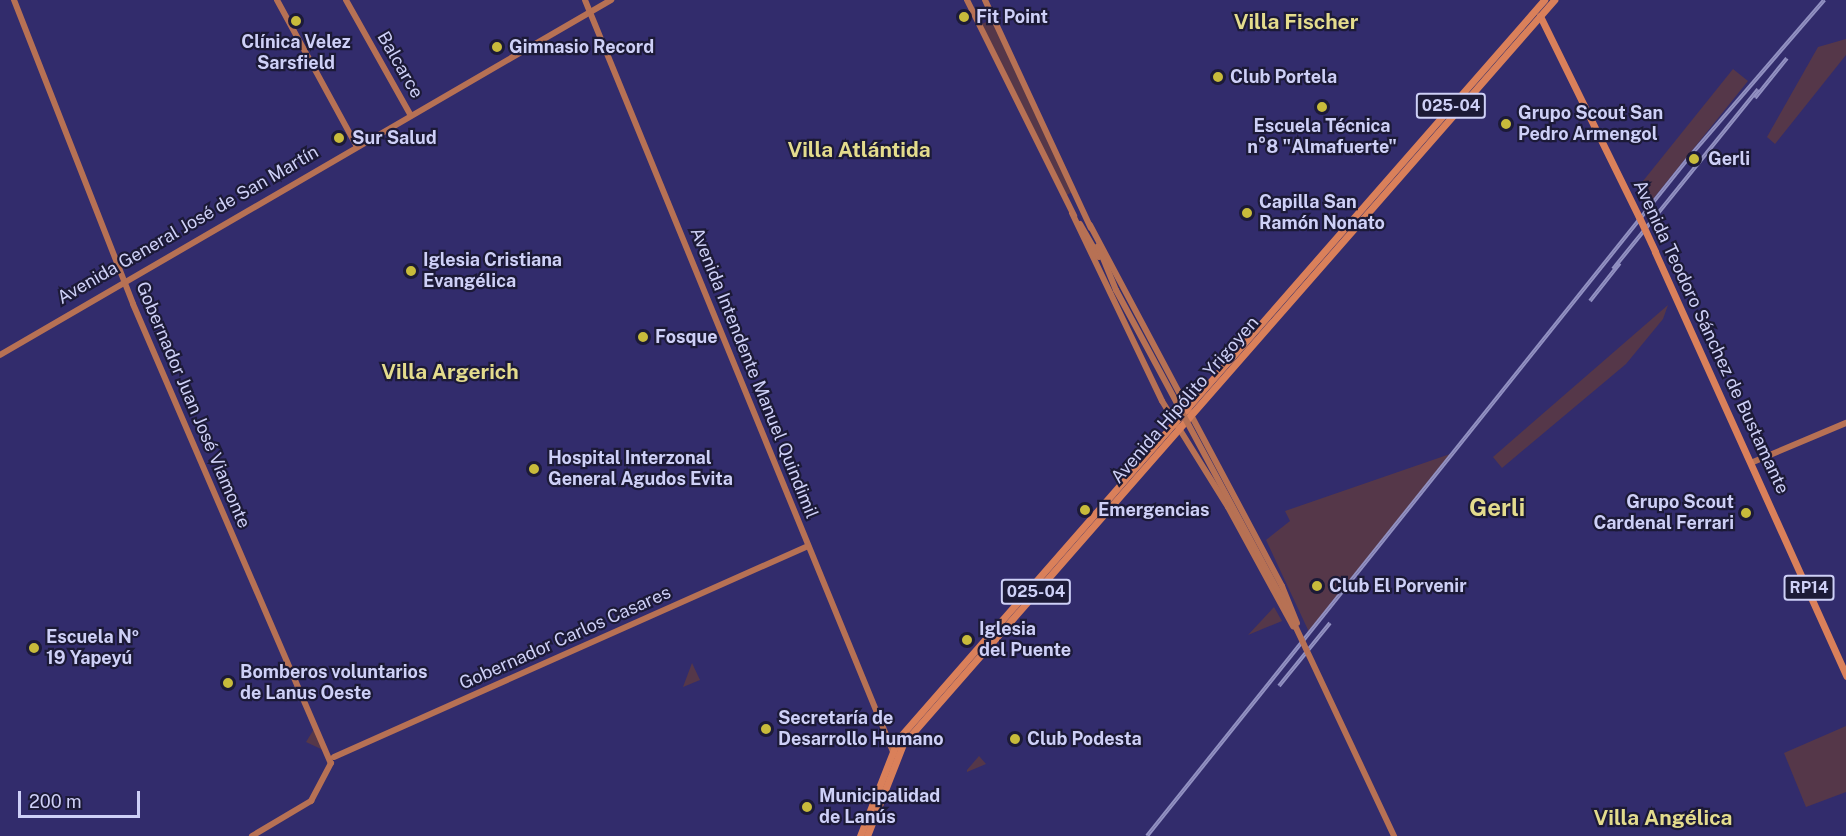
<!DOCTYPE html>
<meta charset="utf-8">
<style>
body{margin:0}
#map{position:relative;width:1846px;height:836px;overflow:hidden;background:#322c6c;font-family:"Public Sans",sans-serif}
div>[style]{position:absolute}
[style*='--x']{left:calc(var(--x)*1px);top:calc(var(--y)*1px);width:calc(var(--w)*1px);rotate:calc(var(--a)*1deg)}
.green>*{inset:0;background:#553749}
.secondary>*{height:6px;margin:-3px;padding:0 3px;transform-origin:3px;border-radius:3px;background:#b77154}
.primary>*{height:7px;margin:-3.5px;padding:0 3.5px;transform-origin:3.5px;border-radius:3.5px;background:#da805a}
.rail>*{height:4px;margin-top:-2px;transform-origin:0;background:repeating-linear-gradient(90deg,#1c1a37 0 4.5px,#9291c2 0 9px);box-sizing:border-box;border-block:2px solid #9291c2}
.secondary-bridge>*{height:6px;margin:-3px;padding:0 3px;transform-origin:3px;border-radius:3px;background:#b77154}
.primary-bridge>*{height:7px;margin:-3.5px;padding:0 3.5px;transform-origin:3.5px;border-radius:3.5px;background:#da805a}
.dots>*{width:16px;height:16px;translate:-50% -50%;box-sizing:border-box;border:3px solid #1c1a37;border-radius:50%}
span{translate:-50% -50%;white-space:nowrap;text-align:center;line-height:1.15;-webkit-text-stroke:4.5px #1c1a37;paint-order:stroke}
.shield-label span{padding:2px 4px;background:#1c1a37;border:2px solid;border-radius:4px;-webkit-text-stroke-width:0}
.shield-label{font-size:16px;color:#ced0f7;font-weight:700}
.poi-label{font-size:18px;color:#ced0f7;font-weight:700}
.left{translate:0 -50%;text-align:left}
.right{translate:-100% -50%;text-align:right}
.street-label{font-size:18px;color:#ced0f7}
.quarter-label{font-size:21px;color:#e4dc8d;font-weight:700}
.district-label{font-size:24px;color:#e4dc8d;font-weight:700}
.scale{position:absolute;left:18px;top:791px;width:122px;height:27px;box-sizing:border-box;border:3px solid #ced0f7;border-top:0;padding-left:8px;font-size:18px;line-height:21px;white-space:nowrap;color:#ced0f7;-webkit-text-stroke:4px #1c1a37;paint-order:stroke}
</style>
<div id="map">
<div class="green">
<div style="clip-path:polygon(994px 19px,1069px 174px,1075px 190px,1064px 197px,979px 25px)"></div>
<div style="clip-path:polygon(1846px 39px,1846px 55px,1775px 144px,1767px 137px,1818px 47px)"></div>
<div style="clip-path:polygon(1733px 69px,1748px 81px,1649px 204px,1639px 186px)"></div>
<div style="clip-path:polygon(1668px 305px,1663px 319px,1626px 364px,1502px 468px,1493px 457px)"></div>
<div style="clip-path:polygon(1453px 453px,1309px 632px,1266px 540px,1290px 521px,1285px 511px)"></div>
<div style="clip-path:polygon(1274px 607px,1282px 621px,1248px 635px)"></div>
<div style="clip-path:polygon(692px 663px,700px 680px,683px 687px)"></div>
<div style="clip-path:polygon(1846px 726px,1846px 792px,1806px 807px,1784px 753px)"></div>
<div style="clip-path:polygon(314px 729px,321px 746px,321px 749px,306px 742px)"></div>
<div style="clip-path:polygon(979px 756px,986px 764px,967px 772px,967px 770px)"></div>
</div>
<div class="secondary">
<div style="--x:14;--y:0;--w:326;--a:68.6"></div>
<div style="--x:133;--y:304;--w:500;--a:66.7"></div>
<div style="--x:277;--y:0;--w:165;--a:61.4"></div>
<div style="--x:346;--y:0;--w:131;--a:60.7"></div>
<div style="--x:585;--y:0;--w:815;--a:67.72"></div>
<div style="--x:967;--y:0;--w:241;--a:63.6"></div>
<div style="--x:985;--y:0;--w:251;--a:65.1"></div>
<div style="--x:1072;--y:213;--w:208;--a:64.4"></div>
<div style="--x:1162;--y:401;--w:125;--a:58.1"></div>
<div style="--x:1228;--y:507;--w:136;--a:61.4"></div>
<div style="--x:1080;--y:224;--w:38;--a:60"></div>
<div style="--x:1090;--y:225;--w:409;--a:62"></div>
<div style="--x:1282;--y:586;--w:40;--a:68"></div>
<div style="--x:1098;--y:246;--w:48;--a:67.8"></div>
<div style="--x:0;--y:355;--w:707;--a:-30.16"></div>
<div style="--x:1753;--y:462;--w:101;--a:-22.8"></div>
<div style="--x:334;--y:757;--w:519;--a:-24"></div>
<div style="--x:252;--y:836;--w:69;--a:-30.7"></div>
<div style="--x:311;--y:801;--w:43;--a:-62.2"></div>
</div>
<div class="primary">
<div style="--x:1540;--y:16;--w:224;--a:63.8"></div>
<div style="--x:1655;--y:252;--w:465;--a:65.7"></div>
<div style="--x:860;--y:836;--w:104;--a:-68.6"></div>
<div style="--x:898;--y:739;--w:982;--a:-48.84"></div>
<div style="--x:867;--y:836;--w:99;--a:-68.6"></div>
<div style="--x:903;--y:744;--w:989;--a:-48.81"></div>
</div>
<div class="rail">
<div style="--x:1755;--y:98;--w:51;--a:-51.3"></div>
<div style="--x:1613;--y:269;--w:231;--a:-51.1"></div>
<div style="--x:1590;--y:301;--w:48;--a:-51.7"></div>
<div style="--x:1279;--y:686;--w:81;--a:-51"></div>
<div style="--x:1147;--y:836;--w:870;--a:-51.39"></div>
<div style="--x:1690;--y:156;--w:206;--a:-49.3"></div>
</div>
<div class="secondary-bridge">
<div style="--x:1116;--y:290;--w:352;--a:61.7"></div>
<div style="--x:1283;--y:600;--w:261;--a:64.8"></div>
</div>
<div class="primary-bridge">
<div style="--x:1639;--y:217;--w:38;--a:65"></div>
</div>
<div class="dots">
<div style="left:964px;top:17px;background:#c8bb3b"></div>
<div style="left:296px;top:21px;background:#c8bb3b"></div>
<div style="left:497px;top:47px;background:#c8bb3b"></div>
<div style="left:1218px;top:77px;background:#c8bb3b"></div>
<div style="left:1322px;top:107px;background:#c8bb3b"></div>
<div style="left:1506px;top:124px;background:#c8bb3b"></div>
<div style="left:339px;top:138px;background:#c8bb3b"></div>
<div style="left:1694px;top:159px;background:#c8bb3b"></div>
<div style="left:1247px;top:213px;background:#c8bb3b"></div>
<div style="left:411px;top:271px;background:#c8bb3b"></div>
<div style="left:643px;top:337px;background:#c8bb3b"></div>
<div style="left:534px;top:469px;background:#c8bb3b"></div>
<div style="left:1085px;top:510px;background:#c8bb3b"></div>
<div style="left:1746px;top:513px;background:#c8bb3b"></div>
<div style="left:1317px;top:586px;background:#c8bb3b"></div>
<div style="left:967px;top:640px;background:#c8bb3b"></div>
<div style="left:34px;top:648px;background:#c8bb3b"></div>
<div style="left:228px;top:683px;background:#c8bb3b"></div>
<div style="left:766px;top:729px;background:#c8bb3b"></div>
<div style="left:1015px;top:739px;background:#c8bb3b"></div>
<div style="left:807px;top:807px;background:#c8bb3b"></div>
</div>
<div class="shield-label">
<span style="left:1451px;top:106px">025-04</span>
<span style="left:1809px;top:588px">RP14</span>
<span style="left:1036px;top:592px">025-04</span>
</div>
<div class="poi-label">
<span class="left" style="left:976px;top:17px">Fit Point</span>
<span style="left:296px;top:53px">Clínica Velez<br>Sarsfield</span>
<span class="left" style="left:509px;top:47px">Gimnasio Record</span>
<span class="left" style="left:1230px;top:77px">Club Portela</span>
<span class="left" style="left:1518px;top:124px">Grupo Scout San<br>Pedro Armengol</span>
<span style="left:1322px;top:137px">Escuela Técnica<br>n°8 "Almafuerte"</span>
<span class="left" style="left:352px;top:138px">Sur Salud</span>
<span class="left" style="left:1708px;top:159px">Gerli</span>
<span class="left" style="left:1259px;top:213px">Capilla San<br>Ramón Nonato</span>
<span class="left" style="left:423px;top:271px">Iglesia Cristiana<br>Evangélica</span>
<span class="left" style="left:655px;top:337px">Fosque</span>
<span class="left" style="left:548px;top:469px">Hospital Interzonal<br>General Agudos Evita</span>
<span class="right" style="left:1734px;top:513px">Grupo Scout<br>Cardenal Ferrari</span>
<span class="left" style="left:1098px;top:510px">Emergencias</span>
<span class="left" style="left:1329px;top:586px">Club El Porvenir</span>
<span class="left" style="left:979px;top:640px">Iglesia<br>del Puente</span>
<span class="left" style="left:46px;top:648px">Escuela Nº<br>19 Yapeyú</span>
<span class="left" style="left:240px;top:683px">Bomberos voluntarios<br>de Lanus Oeste</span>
<span class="left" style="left:778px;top:729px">Secretaría de<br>Desarrollo Humano</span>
<span class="left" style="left:1027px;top:739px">Club Podesta</span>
<span class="left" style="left:819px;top:807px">Municipalidad<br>de Lanús</span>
</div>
<div class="street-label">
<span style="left:400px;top:65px;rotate:60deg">Balcarce</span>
<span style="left:188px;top:225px;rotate:-30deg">Avenida General José de San Martín</span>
<span style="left:1711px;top:337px;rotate:65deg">Avenida Teodoro Sánchez de Bustamante</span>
<span style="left:754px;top:373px;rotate:68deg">Avenida Intendente Manuel Quindimil</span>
<span style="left:1185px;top:400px;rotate:-49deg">Avenida Hipólito Yrigoyen</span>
<span style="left:193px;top:405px;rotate:67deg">Gobernador Juan José Viamonte</span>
<span style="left:565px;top:638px;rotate:-24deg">Gobernador Carlos Casares</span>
</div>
<div class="quarter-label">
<span style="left:1296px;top:22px">Villa Fischer</span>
<span style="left:859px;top:150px">Villa Atlántida</span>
<span style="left:450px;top:372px">Villa Argerich</span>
<span style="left:1663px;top:818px">Villa Angélica</span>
</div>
<div class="district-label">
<span style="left:1497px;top:508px">Gerli</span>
</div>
<div class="scale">200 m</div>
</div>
